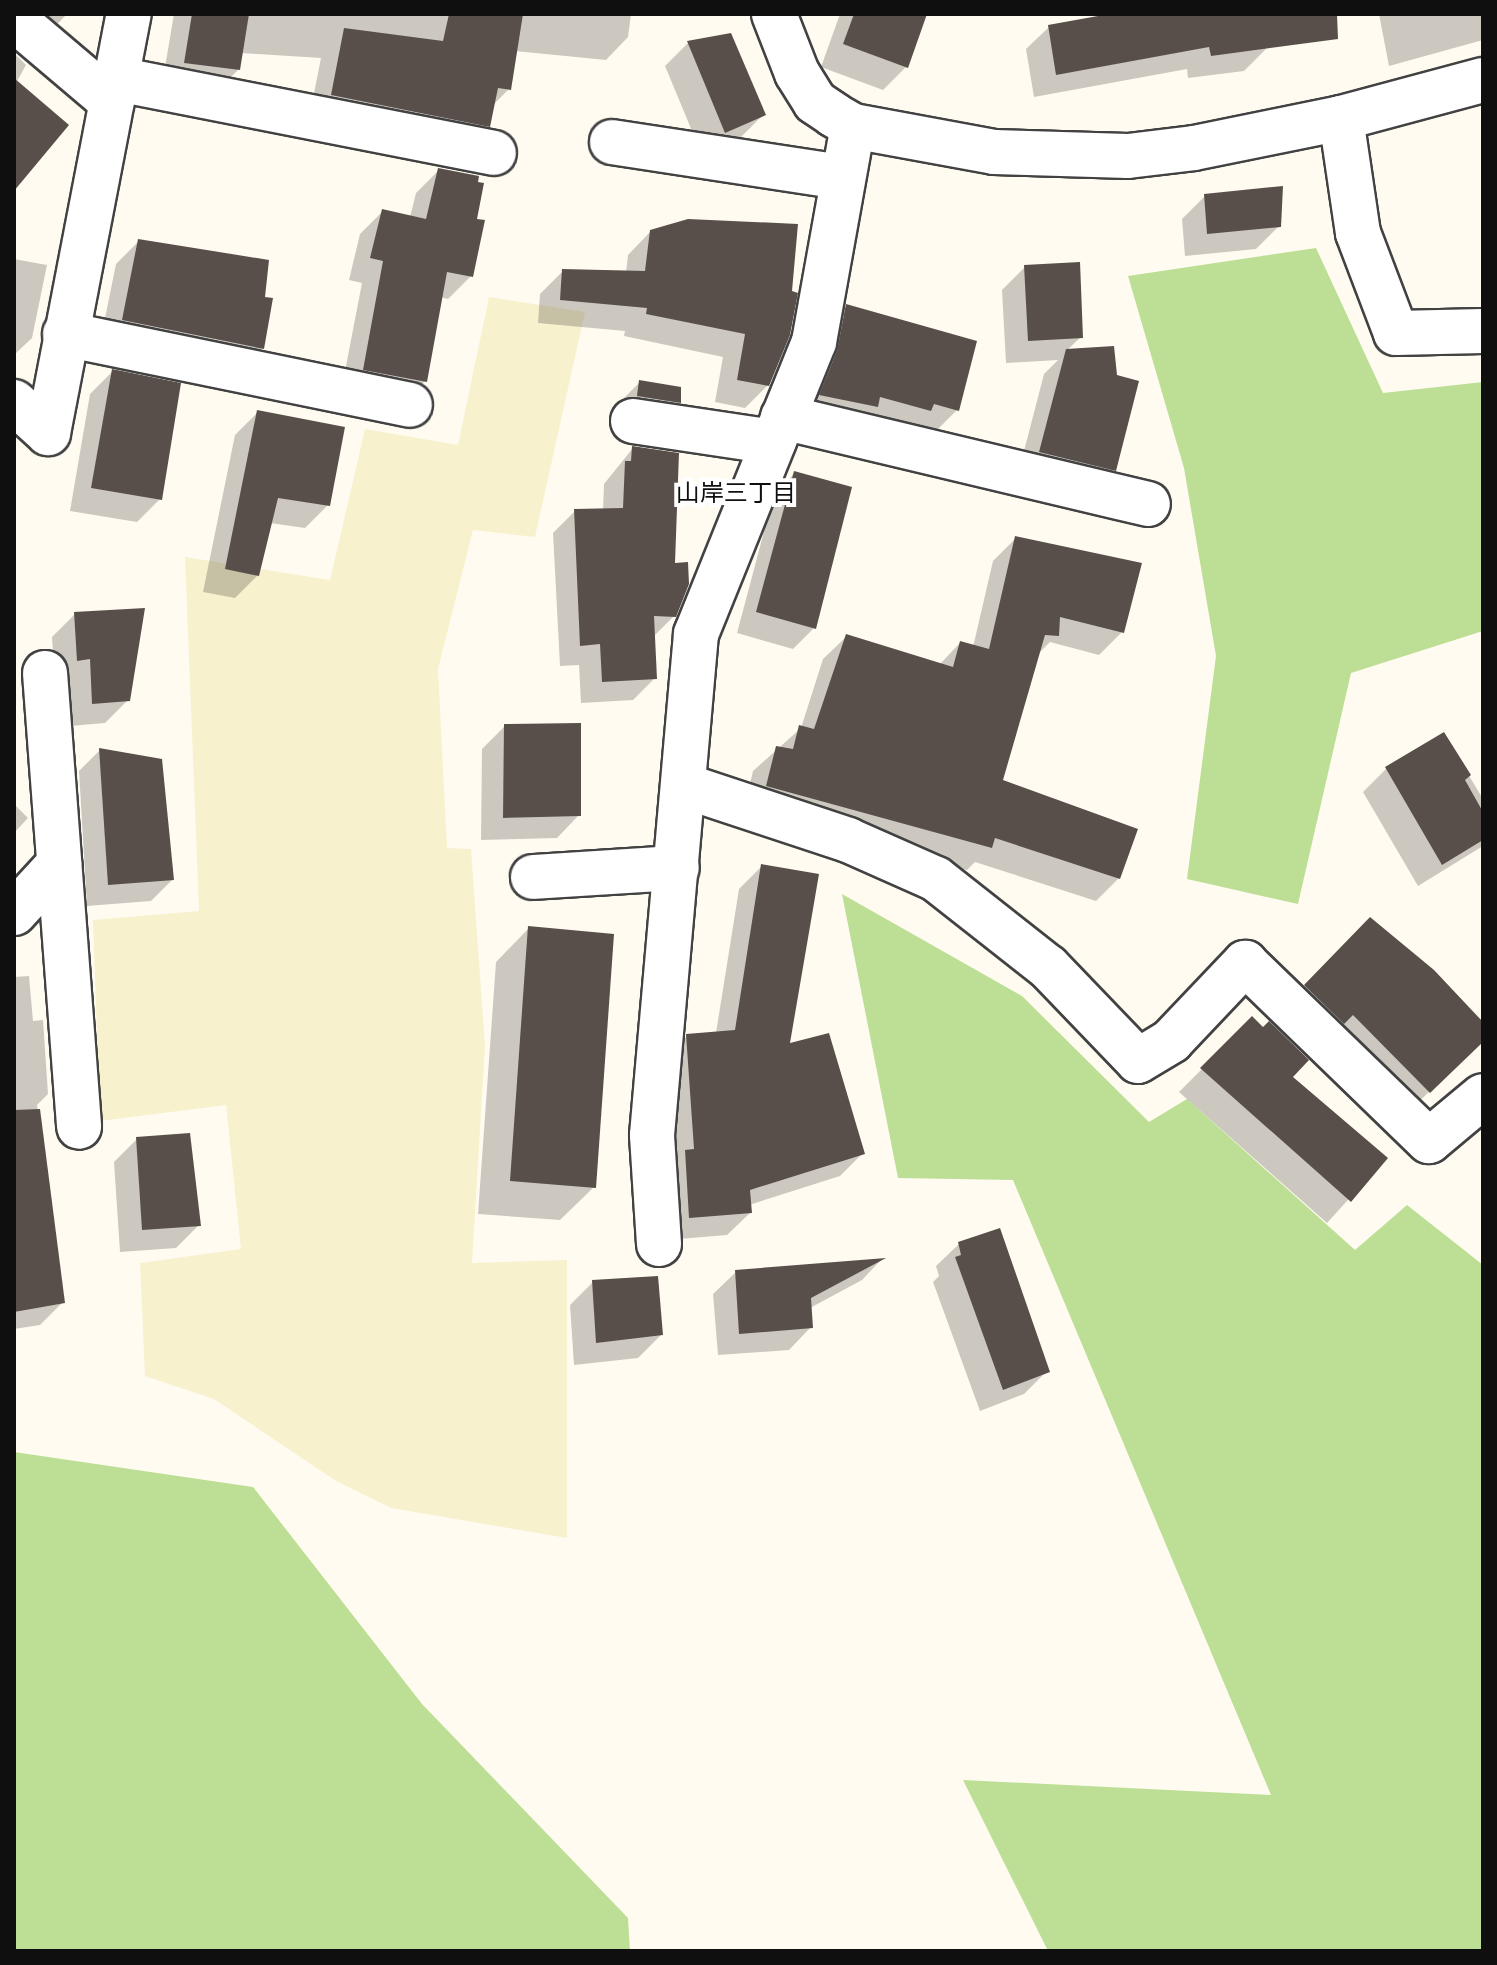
<!DOCTYPE html>
<meta charset="utf-8">
<style>
body{margin:0}
#map{position:relative;width:1497px;height:1965px;overflow:hidden;background:#fffbf1;font-family:Lora,"Noto Sans JP",serif}
div>[style]{position:absolute}
[style*='--x']{left:calc(var(--x)*1px);top:calc(var(--y)*1px);width:calc(var(--w)*1px);rotate:calc(var(--a)*1deg)}
.farmland>*{inset:0;background:#f8f1ce}
.forest>*{inset:0;background:#bddf95}
.shadow>*{inset:0;background:#0003}
.building>*{inset:0;background:#594f4a}
.roads{filter:drop-shadow(2px 0 #424242) drop-shadow(-2px 0 #424242) drop-shadow(0 2px #424242) drop-shadow(0 -2px #424242)}
.minor>*{height:44px;margin:-22px;padding:0 22px;transform-origin:22px;border-radius:22px;background:#fff}
span{translate:-50% -50%;white-space:nowrap;text-align:center;line-height:1.15;-webkit-text-stroke:8px #fff;paint-order:stroke}
.neighbourhood-label{font-size:24px;color:#0f0f0f}
.frame{position:absolute;inset:0;border:16px solid #0f0f0f;pointer-events:none}
</style>
<div id="map">
<div class="farmland">
<div style="clip-path:polygon(489px 297px,585px 312px,535px 537px,473px 530px,438px 669px,447px 848px,471px 849px,485px 1046px,472px 1263px,567px 1260px,567px 1538px,391px 1508px,336px 1481px,214px 1399px,145px 1376px,140px 1263px,241px 1249px,226px 1105px,100px 1121px,93px 920px,199px 911px,185px 557px,330px 580px,365px 429px,458px 445px)"></div>
</div>
<div class="forest">
<div style="clip-path:polygon(1316px 248px,1383px 393px,1483px 382px,1483px 631px,1351px 673px,1298px 904px,1187px 879px,1216px 656px,1184px 468px,1128px 276px)"></div>
<div style="clip-path:polygon(842px 894px,1022px 996px,1149px 1122px,1187px 1099px,1355px 1250px,1407px 1205px,1483px 1265px,1483px 1951px,1048px 1951px,963px 1780px,1271px 1795px,1013px 1180px,898px 1178px)"></div>
<div style="clip-path:polygon(14px 1452px,253px 1487px,422px 1704px,628px 1918px,630px 1951px,14px 1951px)"></div>
</div>
<div class="shadow">
<div style="clip-path:polygon(14px 14px,67px 14px,36px 46px)"></div>
<div style="clip-path:polygon(174px 14px,631px 14px,628px 37px,606px 60px,515px 51px,509px 89px,492px 106px,488px 126px,466px 148px,309px 118px,321px 58px,241px 53px,239px 69px,216px 92px,162px 85px)"></div>
<div style="clip-path:polygon(840px 14px,925px 14px,906px 67px,883px 90px,821px 67px)"></div>
<div style="clip-path:polygon(1120px 14px,1262px 14px,1267px 48px,1244px 71px,1188px 78px,1187px 69px,1034px 97px,1026px 49px,1049px 27px)"></div>
<div style="clip-path:polygon(1379px 14px,1483px 14px,1483px 40px,1389px 66px)"></div>
<div style="clip-path:polygon(730px 35px,764px 114px,741px 137px,702px 155px,665px 66px,688px 43px)"></div>
<div style="clip-path:polygon(14px 53px,26px 65px,16px 83px,14px 188px)"></div>
<div style="clip-path:polygon(439px 170px,475px 221px,471px 276px,448px 299px,440px 297px,425px 381px,402px 404px,341px 392px,362px 283px,349px 280px,360px 234px,383px 211px,410px 217px,416px 193px)"></div>
<div style="clip-path:polygon(1205px 196px,1279px 226px,1256px 249px,1185px 256px,1182px 219px)"></div>
<div style="clip-path:polygon(795px 226px,768px 385px,745px 408px,715px 402px,723px 357px,624px 336px,625px 331px,538px 323px,540px 294px,563px 271px,626px 273px,628px 255px,651px 231px)"></div>
<div style="clip-path:polygon(139px 241px,263px 299px,262px 348px,239px 371px,100px 343px,116px 264px)"></div>
<div style="clip-path:polygon(14px 259px,47px 265px,32px 338px,14px 355px)"></div>
<div style="clip-path:polygon(1025px 267px,1081px 337px,1066px 351px,1114px 470px,1091px 492px,1018px 474px,1044px 374px,1058px 360px,1006px 363px,1002px 290px)"></div>
<div style="clip-path:polygon(847px 306px,957px 410px,934px 433px,798px 418px,824px 329px)"></div>
<div style="clip-path:polygon(113px 371px,160px 499px,137px 522px,70px 511px,90px 394px)"></div>
<div style="clip-path:polygon(640px 382px,679px 402px,656px 425px,616px 419px,617px 405px)"></div>
<div style="clip-path:polygon(258px 412px,328px 505px,305px 528px,270px 523px,258px 575px,235px 598px,203px 592px,235px 435px)"></div>
<div style="clip-path:polygon(633px 448px,673px 566px,674px 616px,653px 637px,655px 678px,633px 700px,581px 703px,579px 665px,560px 666px,553px 533px,575px 511px,603px 510px,604px 484px)"></div>
<div style="clip-path:polygon(795px 473px,814px 628px,793px 649px,737px 633px,774px 494px)"></div>
<div style="clip-path:polygon(1015px 539px,1122px 632px,1099px 655px,1050px 642px,1038px 654px,1000px 782px,1119px 878px,1096px 901px,975px 862px,967px 870px,744px 809px,753px 771px,801px 728px,823px 659px,846px 637px,939px 665px,960px 643px,973px 647px,993px 561px)"></div>
<div style="clip-path:polygon(75px 614px,128px 700px,105px 723px,70px 726px,55px 682px,52px 637px)"></div>
<div style="clip-path:polygon(505px 726px,579px 815px,557px 838px,481px 840px,482px 749px)"></div>
<div style="clip-path:polygon(1444px 734px,1483px 799px,1483px 846px,1418px 886px,1363px 792px,1386px 769px)"></div>
<div style="clip-path:polygon(100px 750px,172px 880px,151px 901px,87px 906px,79px 771px)"></div>
<div style="clip-path:polygon(14px 804px,28px 818px,14px 833px)"></div>
<div style="clip-path:polygon(762px 866px,788px 1046px,863px 1153px,840px 1176px,749px 1205px,750px 1213px,727px 1235px,667px 1240px,664px 1059px,687px 1036px,716px 1033px,739px 889px)"></div>
<div style="clip-path:polygon(1370px 919px,1483px 1025px,1483px 1040px,1406px 1114px,1283px 1009px)"></div>
<div style="clip-path:polygon(529px 928px,594px 1187px,560px 1220px,478px 1214px,496px 962px)"></div>
<div style="clip-path:polygon(29px 976px,33px 1021px,43px 1020px,48px 1094px,37px 1105px,63px 1302px,40px 1325px,14px 1329px,14px 977px)"></div>
<div style="clip-path:polygon(1252px 1019px,1290px 1077px,1385px 1159px,1327px 1223px,1179px 1092px)"></div>
<div style="clip-path:polygon(137px 1139px,199px 1225px,176px 1248px,120px 1252px,114px 1162px)"></div>
<div style="clip-path:polygon(959px 1244px,1047px 1371px,1024px 1394px,980px 1411px,933px 1282px,939px 1276px,936px 1266px)"></div>
<div style="clip-path:polygon(881px 1260px,862px 1280px,810px 1308px,811px 1327px,789px 1350px,718px 1355px,713px 1294px,736px 1272px)"></div>
<div style="clip-path:polygon(593px 1282px,661px 1335px,638px 1358px,574px 1365px,570px 1305px)"></div>
</div>
<div class="building">
<div style="clip-path:polygon(192px 14px,249px 14px,240px 70px,184px 63px)"></div>
<div style="clip-path:polygon(449px 14px,523px 14px,511px 90px,498px 88px,490px 127px,331px 95px,344px 28px,443px 41px)"></div>
<div style="clip-path:polygon(854px 14px,927px 14px,908px 68px,843px 44px)"></div>
<div style="clip-path:polygon(1109px 14px,1337px 14px,1338px 39px,1211px 56px,1209px 47px,1056px 75px,1048px 25px)"></div>
<div style="clip-path:polygon(731px 33px,766px 115px,725px 133px,687px 41px)"></div>
<div style="clip-path:polygon(14px 78px,69px 125px,14px 191px)"></div>
<div style="clip-path:polygon(438px 168px,479px 176px,478px 182px,484px 183px,477px 219px,485px 220px,473px 277px,447px 272px,427px 382px,363px 370px,383px 261px,370px 258px,382px 209px,426px 219px)"></div>
<div style="clip-path:polygon(1283px 186px,1281px 227px,1207px 234px,1204px 194px)"></div>
<div style="clip-path:polygon(688px 219px,798px 224px,792px 291px,798px 293px,790px 335px,769px 386px,737px 380px,745px 334px,646px 314px,647px 308px,560px 300px,562px 269px,645px 271px,650px 230px)"></div>
<div style="clip-path:polygon(138px 239px,269px 260px,265px 297px,273px 298px,264px 349px,122px 320px)"></div>
<div style="clip-path:polygon(1080px 262px,1083px 338px,1028px 341px,1024px 265px)"></div>
<div style="clip-path:polygon(846px 304px,977px 341px,959px 411px,934px 404px,931px 411px,880px 397px,878px 407px,819px 395px,837px 351px)"></div>
<div style="clip-path:polygon(1114px 346px,1117px 375px,1139px 381px,1116px 471px,1039px 452px,1066px 349px)"></div>
<div style="clip-path:polygon(112px 369px,181px 383px,162px 500px,91px 488px)"></div>
<div style="clip-path:polygon(639px 380px,681px 387px,681px 403px,637px 396px)"></div>
<div style="clip-path:polygon(257px 410px,345px 427px,330px 506px,278px 498px,259px 576px,225px 569px)"></div>
<div style="clip-path:polygon(632px 446px,679px 453px,675px 563px,688px 562px,689px 584px,676px 617px,654px 616px,657px 679px,602px 682px,600px 644px,580px 646px,574px 509px,623px 508px,625px 461px,631px 461px)"></div>
<div style="clip-path:polygon(794px 471px,852px 487px,816px 629px,756px 612px)"></div>
<div style="clip-path:polygon(1015px 536px,1142px 563px,1124px 633px,1060px 617px,1059px 636px,1045px 635px,1003px 780px,1138px 829px,1120px 879px,995px 838px,992px 848px,766px 786px,776px 746px,793px 749px,799px 725px,814px 729px,846px 634px,953px 667px,960px 641px,989px 649px)"></div>
<div style="clip-path:polygon(145px 608px,130px 701px,92px 704px,90px 659px,77px 661px,74px 612px)"></div>
<div style="clip-path:polygon(581px 723px,581px 816px,503px 818px,504px 724px)"></div>
<div style="clip-path:polygon(1444px 732px,1471px 775px,1465px 780px,1483px 812px,1483px 840px,1442px 865px,1385px 767px)"></div>
<div style="clip-path:polygon(99px 748px,162px 759px,174px 880px,108px 885px)"></div>
<div style="clip-path:polygon(761px 864px,819px 874px,790px 1043px,829px 1033px,865px 1154px,750px 1190px,752px 1213px,689px 1218px,685px 1150px,694px 1149px,686px 1034px,735px 1030px)"></div>
<div style="clip-path:polygon(1370px 917px,1434px 970px,1483px 1022px,1483px 1042px,1430px 1093px,1353px 1015px,1344px 1024px,1304px 985px)"></div>
<div style="clip-path:polygon(528px 926px,614px 934px,596px 1188px,510px 1181px)"></div>
<div style="clip-path:polygon(1252px 1016px,1263px 1027px,1269px 1021px,1309px 1060px,1293px 1077px,1388px 1158px,1351px 1202px,1200px 1068px)"></div>
<div style="clip-path:polygon(40px 1109px,65px 1303px,14px 1312px,14px 1110px)"></div>
<div style="clip-path:polygon(190px 1133px,201px 1226px,142px 1230px,136px 1137px)"></div>
<div style="clip-path:polygon(1000px 1228px,1050px 1372px,1003px 1390px,955px 1257px,961px 1255px,958px 1242px)"></div>
<div style="clip-path:polygon(886px 1258px,811px 1298px,813px 1328px,739px 1334px,735px 1270px)"></div>
<div style="clip-path:polygon(658px 1276px,663px 1335px,596px 1343px,592px 1280px)"></div>
</div>
<div class="roads">
<div class="minor">
<div style="--x:774;--y:14;--w:63;--a:68.7"></div>
<div style="--x:797;--y:73;--w:34;--a:58"></div>
<div style="--x:815;--y:102;--w:23;--a:34"></div>
<div style="--x:834;--y:115;--w:22;--a:30"></div>
<div style="--x:853;--y:126;--w:143;--a:10.4"></div>
<div style="--x:994;--y:152;--w:134;--a:1.7"></div>
<div style="--x:1128;--y:156;--w:66;--a:-6.9"></div>
<div style="--x:1194;--y:148;--w:150;--a:-11.5"></div>
<div style="--x:1341;--y:118;--w:147;--a:-15"></div>
<div style="--x:14;--y:19;--w:128;--a:40.3"></div>
<div style="--x:117;--y:79;--w:384;--a:11.1"></div>
<div style="--x:1341;--y:118;--w:116;--a:81.6"></div>
<div style="--x:1358;--y:233;--w:107;--a:69.2"></div>
<div style="--x:1396;--y:333;--w:87;--a:-1.3"></div>
<div style="--x:612;--y:142;--w:233;--a:8.7"></div>
<div style="--x:65;--y:334;--w:352;--a:11.6"></div>
<div style="--x:14;--y:402;--w:46;--a:42.4"></div>
<div style="--x:783;--y:417;--w:375;--a:13.4"></div>
<div style="--x:633;--y:421;--w:142;--a:8.5"></div>
<div style="--x:48;--y:433;--w:427;--a:-79.1"></div>
<div style="--x:45;--y:673;--w:455;--a:85.7"></div>
<div style="--x:685;--y:786;--w:172;--a:18.3"></div>
<div style="--x:848;--y:840;--w:96;--a:23.9"></div>
<div style="--x:936;--y:879;--w:142;--a:38.2"></div>
<div style="--x:1048;--y:967;--w:130;--a:46.2"></div>
<div style="--x:1138;--y:1061;--w:39;--a:-31"></div>
<div style="--x:1171;--y:1041;--w:108;--a:-46.5"></div>
<div style="--x:1245;--y:963;--w:256;--a:44.1"></div>
<div style="--x:1429;--y:1141;--w:70;--a:-39.8"></div>
<div style="--x:533;--y:877;--w:144;--a:-3.6"></div>
<div style="--x:14;--y:913;--w:67;--a:-47.4"></div>
<div style="--x:659;--y:1244;--w:109;--a:-93.7"></div>
<div style="--x:652;--y:1135;--w:503;--a:-84.98"></div>
<div style="--x:696;--y:634;--w:315;--a:-68"></div>
<div style="--x:814;--y:342;--w:219;--a:-79.8"></div>
</div>
</div>
<div class="neighbourhood-label">
<span style="left:736px;top:493px">山岸三丁目</span>
</div>
<div class="frame"></div>
</div>
